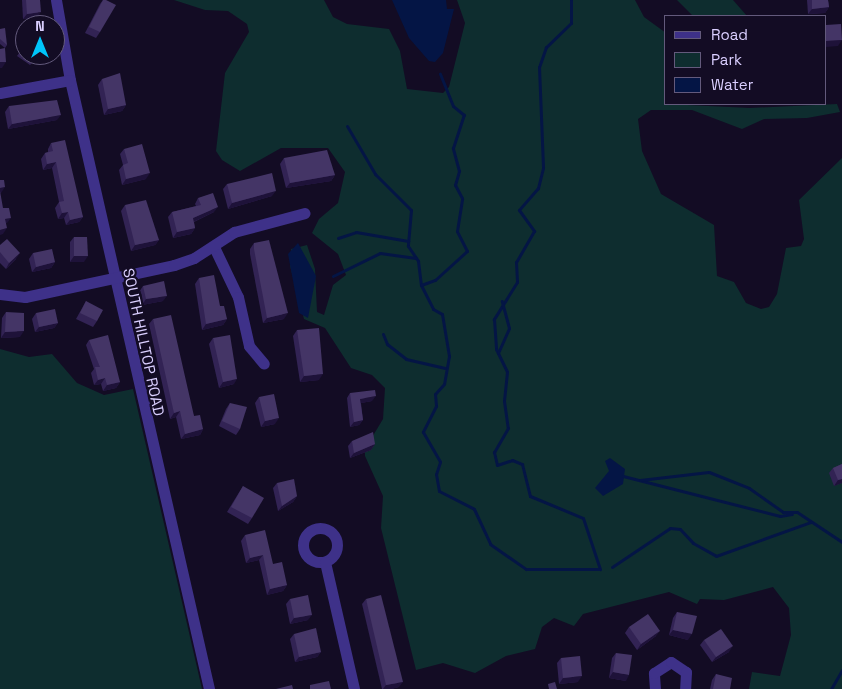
<!DOCTYPE html>
<style>
body{margin:0}
#map{position:relative;width:842px;height:689px;overflow:hidden;background:#130c24;font-family:"Space Grotesk",sans-serif}
div>[style]{position:absolute}
[style*='--x']{left:calc(var(--x)*1px);top:calc(var(--y)*1px);width:calc(var(--w)*1px);rotate:calc(var(--a)*1deg)}
.green>*{inset:0;background:#0e2d2f}
.water>*{inset:0;background:#041545}
.stream>*{height:3px;margin:-1.5px;padding:0 1.5px;transform-origin:1.5px;border-radius:1.5px;background:#041545}
.minor>*{height:11px;margin:-5.5px;padding:0 5.5px;transform-origin:5.5px;border-radius:5.5px;background:#3e3189}
.minor>.ring{margin:-5.5px;padding:0;box-sizing:content-box;background:none;border:11px solid #3e3189;border-radius:50%}
.wall>*{inset:0;background:#322354}
.shaded-wall>*{inset:0;background:#1e1239}
.building>*{inset:0;background:#443566}
span{translate:-50% -50%;white-space:nowrap;text-align:center;line-height:1.15;-webkit-text-stroke:4.5px #130c24;paint-order:stroke}
.street-label{font-size:15px;color:#dacfff}
.legend{position:absolute;left:664px;top:15px;width:162px;height:90px;box-sizing:border-box;background:#130c24;border:1px solid #635a7c;margin:0;padding:6px 9px;list-style:none;font-size:15px;color:#dacfff}
.legend li{display:flex;align-items:center;gap:10px;height:25px}
.legend b{width:25px;border:1px solid #635a7c}
.north{position:absolute;left:15px;top:15px;width:50px;height:50px;box-sizing:border-box;background:#130c24;border:1px solid #635a7c;border-radius:50%;rotate:0deg;font-size:14px;font-weight:700;line-height:20px;text-align:center;color:#dacfff}
.north::after{content:'';display:block;margin:auto;width:18px;height:22px;background:#00c5fa;clip-path:polygon(50% 0,100% 100%,50% 72%,0 100%)}
</style>
<div id="map">
<div class="green">
<div style="clip-path:polygon(174px 0,324px 0,333px 17px,347px 24px,389px 29px,400px 51px,407px 89px,443px 93px,449px 87px,465px 23px,457px 0,635px 0,644px 17px,666px 33px,666px 104px,750px 108px,837px 104px,840px 112px,807px 118px,764px 119px,742px 129px,692px 110px,651px 110px,638px 119px,642px 151px,661px 194px,714px 225px,717px 276px,734px 282px,746px 303px,761px 309px,769px 307px,777px 294px,786px 248px,801px 246px,804px 239px,799px 200px,842px 158px,842px 689px,749px 689px,752px 672px,780px 676px,791px 635px,789px 608px,773px 587px,724px 600px,700px 599px,697px 604px,669px 592px,583px 614px,574px 626px,554px 618px,542px 627px,535px 649px,506px 656px,475px 673px,443px 663px,416px 670px,381px 528px,383px 496px,365px 456px,365px 449px,383px 419px,385px 388px,372px 375px,351px 368px,325px 328px,304px 319px,290px 266px,291px 249px,307px 245px,315px 269px,317px 312px,324px 315px,333px 285px,346px 275px,338px 254px,312px 233px,319px 219px,338px 203px,345px 172px,328px 148px,281px 148px,240px 171px,222px 160px,216px 151px,225px 73px,249px 32px,247px 24px,228px 11px,205px 10px)"></div>
<div style="clip-path:polygon(677px 0,733px 0,747px 16px,693px 16px)"></div>
<div style="clip-path:polygon(0 349px,29px 357px,52px 354px,77px 383px,104px 395px,133px 389px,202px 689px,0 689px)"></div>
</div>
<div class="water">
<div style="clip-path:polygon(392px 0,446px 0,447px 9px,454px 9px,443px 53px,435px 62px,429px 61px,409px 38px)"></div>
<div style="clip-path:polygon(298px 243px,316px 276px,308px 318px,299px 313px,288px 254px)"></div>
<div style="clip-path:polygon(610px 458px,625px 469px,623px 484px,603px 496px,595px 488px,609px 471px,605px 461px)"></div>
</div>
<div class="stream">
<div style="--x:571;--y:0;--w:23;--a:90"></div>
<div style="--x:571;--y:23;--w:35;--a:136"></div>
<div style="--x:546;--y:47;--w:21;--a:109"></div>
<div style="--x:539;--y:67;--w:101;--a:87.7"></div>
<div style="--x:543;--y:168;--w:21;--a:104"></div>
<div style="--x:538;--y:188;--w:29;--a:131"></div>
<div style="--x:519;--y:210;--w:26;--a:54"></div>
<div style="--x:534;--y:231;--w:36;--a:120"></div>
<div style="--x:516;--y:262;--w:20;--a:87"></div>
<div style="--x:517;--y:282;--w:44;--a:121.9"></div>
<div style="--x:494;--y:319;--w:30;--a:86"></div>
<div style="--x:496;--y:349;--w:25;--a:64"></div>
<div style="--x:507;--y:372;--w:29;--a:96"></div>
<div style="--x:504;--y:401;--w:27;--a:82"></div>
<div style="--x:508;--y:428;--w:28;--a:120"></div>
<div style="--x:494;--y:452;--w:13;--a:77"></div>
<div style="--x:497;--y:465;--w:16;--a:-18"></div>
<div style="--x:512;--y:460;--w:11;--a:22"></div>
<div style="--x:522;--y:464;--w:33;--a:76"></div>
<div style="--x:530;--y:496;--w:57;--a:22.5"></div>
<div style="--x:583;--y:518;--w:54;--a:71.6"></div>
<div style="--x:347;--y:126;--w:56;--a:59.7"></div>
<div style="--x:375;--y:174;--w:51;--a:45"></div>
<div style="--x:411;--y:210;--w:36;--a:95"></div>
<div style="--x:408;--y:246;--w:18;--a:56"></div>
<div style="--x:418;--y:261;--w:24;--a:83"></div>
<div style="--x:421;--y:285;--w:27;--a:63"></div>
<div style="--x:433;--y:309;--w:10;--a:29"></div>
<div style="--x:442;--y:314;--w:43;--a:80.5"></div>
<div style="--x:449;--y:356;--w:28;--a:100"></div>
<div style="--x:444;--y:384;--w:13;--a:132"></div>
<div style="--x:435;--y:394;--w:12;--a:85"></div>
<div style="--x:436;--y:406;--w:29;--a:117"></div>
<div style="--x:423;--y:432;--w:34;--a:60"></div>
<div style="--x:440;--y:462;--w:13;--a:108"></div>
<div style="--x:436;--y:474;--w:17;--a:80"></div>
<div style="--x:439;--y:491;--w:39;--a:27"></div>
<div style="--x:474;--y:509;--w:38;--a:65"></div>
<div style="--x:490;--y:544;--w:44;--a:34.8"></div>
<div style="--x:526;--y:569;--w:73;--a:0"></div>
<div style="--x:338;--y:238;--w:19;--a:-18"></div>
<div style="--x:356;--y:232;--w:53;--a:9.8"></div>
<div style="--x:333;--y:276;--w:52;--a:-26.1"></div>
<div style="--x:380;--y:253;--w:36;--a:8"></div>
<div style="--x:421;--y:285;--w:15;--a:-20"></div>
<div style="--x:435;--y:280;--w:43;--a:-42.2"></div>
<div style="--x:467;--y:251;--w:22;--a:-117"></div>
<div style="--x:457;--y:231;--w:33;--a:-81"></div>
<div style="--x:462;--y:198;--w:15;--a:-118"></div>
<div style="--x:455;--y:185;--w:15;--a:-74"></div>
<div style="--x:459;--y:171;--w:24;--a:-105"></div>
<div style="--x:453;--y:148;--w:35;--a:-72"></div>
<div style="--x:464;--y:115;--w:14;--a:-141"></div>
<div style="--x:453;--y:106;--w:35;--a:-112"></div>
<div style="--x:383;--y:334;--w:11;--a:68"></div>
<div style="--x:387;--y:344;--w:24;--a:38"></div>
<div style="--x:406;--y:359;--w:40;--a:13"></div>
<div style="--x:498;--y:353;--w:27;--a:-66"></div>
<div style="--x:509;--y:328;--w:28;--a:-105"></div>
<div style="--x:623;--y:476;--w:162;--a:14.3"></div>
<div style="--x:780;--y:516;--w:12;--a:-9"></div>
<div style="--x:640;--y:480;--w:69;--a:-6.6"></div>
<div style="--x:709;--y:472;--w:43;--a:21.8"></div>
<div style="--x:749;--y:488;--w:42;--a:35.2"></div>
<div style="--x:783;--y:512;--w:14;--a:0"></div>
<div style="--x:797;--y:512;--w:54;--a:33.7"></div>
<div style="--x:612;--y:567;--w:70;--a:-33.9"></div>
<div style="--x:670;--y:528;--w:10;--a:6"></div>
<div style="--x:680;--y:529;--w:19;--a:47"></div>
<div style="--x:693;--y:543;--w:26;--a:29"></div>
<div style="--x:716;--y:556;--w:101;--a:-19.7"></div>
<div style="--x:831;--y:689;--w:22;--a:-60"></div>
</div>
<div class="minor">
<div style="--x:56;--y:0;--w:81;--a:80.1"></div>
<div style="--x:70;--y:80;--w:625;--a:77.14"></div>
<div style="--x:0;--y:93;--w:71;--a:-10.5"></div>
<div style="--x:214;--y:247;--w:55;--a:64.4"></div>
<div style="--x:238;--y:297;--w:50;--a:77.3"></div>
<div style="--x:249;--y:346;--w:23;--a:50"></div>
<div style="--x:0;--y:294;--w:25;--a:7"></div>
<div style="--x:25;--y:297;--w:152;--a:-12.1"></div>
<div style="--x:174;--y:265;--w:21;--a:-19"></div>
<div style="--x:194;--y:258;--w:48;--a:-33"></div>
<div style="--x:234;--y:232;--w:73;--a:-15"></div>
<div class="ring" style="left:303px;top:528px;width:23px;height:23px"></div>
<div style="--x:325;--y:562;--w:130;--a:77.1"></div>
<div style="--x:655;--y:689;--w:16;--a:-94"></div>
<div style="--x:654;--y:673;--w:20;--a:-33"></div>
<div style="--x:671;--y:662;--w:18;--a:34"></div>
<div style="--x:686;--y:672;--w:17;--a:93"></div>
</div>
<div class="wall">
<div style="clip-path:polygon(22px 0,40px 0,37px 18px,23px 19px)"></div>
<div style="clip-path:polygon(103px 0,100px 32px,96px 38px,85px 33px,100px 4px)"></div>
<div style="clip-path:polygon(807px 0,828px 0,829px 7px,825px 13px,808px 14px)"></div>
<div style="clip-path:polygon(0 29px,7px 45px,5px 48px,0 44px)"></div>
<div style="clip-path:polygon(25px 45px,25px 55px,40px 55px,30px 65px,17px 56px)"></div>
<div style="clip-path:polygon(102px 79px,126px 105px,122px 111px,104px 115px,98px 85px)"></div>
<div style="clip-path:polygon(9px 106px,57px 120px,8px 129px,5px 112px)"></div>
<div style="clip-path:polygon(51px 143px,83px 217px,79px 222px,66px 225px,64px 218px,58px 219px,55px 208px,59px 202px,52px 168px,43px 170px,41px 159px,45px 153px,48px 152px,48px 149px)"></div>
<div style="clip-path:polygon(124px 149px,146px 179px,122px 185px,119px 170px,123px 165px,120px 154px)"></div>
<div style="clip-path:polygon(284px 158px,335px 175px,331px 181px,286px 188px,280px 164px)"></div>
<div style="clip-path:polygon(227px 184px,272px 196px,228px 209px,223px 189px)"></div>
<div style="clip-path:polygon(198px 198px,214px 212px,194px 222px,195px 228px,191px 234px,173px 238px,168px 217px,172px 212px,196px 206px,195px 204px)"></div>
<div style="clip-path:polygon(125px 205px,159px 240px,155px 245px,131px 251px,121px 211px)"></div>
<div style="clip-path:polygon(74px 237px,84px 262px,70px 262px,70px 242px)"></div>
<div style="clip-path:polygon(254px 243px,284px 319px,263px 323px,250px 254px,250px 249px)"></div>
<div style="clip-path:polygon(0 245px,16px 259px,6px 269px,0 263px)"></div>
<div style="clip-path:polygon(33px 253px,55px 262px,51px 268px,32px 272px,29px 259px)"></div>
<div style="clip-path:polygon(199px 278px,220px 306px,227px 319px,223px 325px,202px 330px,195px 284px)"></div>
<div style="clip-path:polygon(143px 286px,163px 301px,142px 305px,139px 292px)"></div>
<div style="clip-path:polygon(86px 301px,97px 321px,93px 327px,76px 319px)"></div>
<div style="clip-path:polygon(6px 312px,20px 337px,1px 338px,2px 318px)"></div>
<div style="clip-path:polygon(36px 313px,58px 323px,54px 328px,35px 332px,32px 319px)"></div>
<div style="clip-path:polygon(153px 319px,194px 416px,203px 429px,200px 435px,181px 439px,176px 417px,170px 419px,149px 324px)"></div>
<div style="clip-path:polygon(297px 330px,319px 380px,300px 382px,293px 336px)"></div>
<div style="clip-path:polygon(213px 338px,234px 384px,219px 388px,209px 344px)"></div>
<div style="clip-path:polygon(89px 340px,120px 382px,116px 388px,103px 391px,101px 384px,94px 385px,91px 373px,94px 369px,86px 345px)"></div>
<div style="clip-path:polygon(350px 393px,372px 401px,361px 403px,363px 420px,359px 425px,350px 427px,347px 398px)"></div>
<div style="clip-path:polygon(259px 397px,275px 424px,261px 427px,255px 403px)"></div>
<div style="clip-path:polygon(230px 403px,240px 429px,236px 435px,219px 426px,226px 409px)"></div>
<div style="clip-path:polygon(352px 441px,375px 444px,371px 450px,350px 458px,348px 446px)"></div>
<div style="clip-path:polygon(842px 464px,842px 483px,834px 486px,829px 473px,833px 468px)"></div>
<div style="clip-path:polygon(277px 483px,297px 496px,293px 502px,278px 511px,273px 488px)"></div>
<div style="clip-path:polygon(243px 486px,252px 518px,248px 524px,227px 512px)"></div>
<div style="clip-path:polygon(245px 535px,273px 564px,287px 585px,283px 591px,267px 595px,259px 560px,246px 563px,241px 541px)"></div>
<div style="clip-path:polygon(290px 599px,308px 620px,290px 624px,286px 604px)"></div>
<div style="clip-path:polygon(366px 599px,399px 687px,391px 689px,382px 689px,362px 604px)"></div>
<div style="clip-path:polygon(677px 612px,688px 640px,669px 635px,673px 618px)"></div>
<div style="clip-path:polygon(629px 627px,656px 636px,637px 650px,625px 633px)"></div>
<div style="clip-path:polygon(294px 634px,321px 652px,317px 657px,295px 662px,290px 639px)"></div>
<div style="clip-path:polygon(704px 640px,729px 652px,712px 662px,700px 645px)"></div>
<div style="clip-path:polygon(616px 653px,626px 681px,609px 678px,612px 658px)"></div>
<div style="clip-path:polygon(561px 658px,578px 682px,559px 684px,557px 663px)"></div>
<div style="clip-path:polygon(716px 674px,730px 689px,710px 689px,712px 680px)"></div>
</div>
<div class="shaded-wall">
<div style="clip-path:polygon(829px 7px,825px 13px,808px 14px,812px 9px)"></div>
<div style="clip-path:polygon(41px 12px,37px 18px,23px 19px,27px 14px)"></div>
<div style="clip-path:polygon(842px 40px,838px 46px,826px 47px,826px 41px)"></div>
<div style="clip-path:polygon(0 62px,6px 62px,2px 68px,0 68px)"></div>
<div style="clip-path:polygon(126px 105px,122px 111px,104px 115px,108px 109px)"></div>
<div style="clip-path:polygon(61px 115px,57px 120px,8px 129px,12px 124px)"></div>
<div style="clip-path:polygon(56px 162px,52px 168px,43px 170px,47px 164px)"></div>
<div style="clip-path:polygon(150px 173px,146px 179px,122px 185px,126px 179px)"></div>
<div style="clip-path:polygon(335px 175px,331px 181px,286px 188px,290px 183px)"></div>
<div style="clip-path:polygon(5px 187px,1px 193px,0 193px,0 188px)"></div>
<div style="clip-path:polygon(276px 191px,272px 196px,228px 209px,232px 203px)"></div>
<div style="clip-path:polygon(218px 207px,214px 212px,189px 224px,193px 218px)"></div>
<div style="clip-path:polygon(68px 212px,64px 218px,58px 219px,62px 213px)"></div>
<div style="clip-path:polygon(83px 217px,79px 222px,66px 225px,70px 220px)"></div>
<div style="clip-path:polygon(11px 218px,7px 223px,1px 225px,5px 219px)"></div>
<div style="clip-path:polygon(7px 228px,3px 234px,0 235px,0 230px)"></div>
<div style="clip-path:polygon(195px 228px,191px 234px,173px 238px,177px 232px)"></div>
<div style="clip-path:polygon(159px 240px,155px 245px,131px 251px,135px 245px)"></div>
<div style="clip-path:polygon(20px 253px,16px 259px,6px 269px,9px 263px)"></div>
<div style="clip-path:polygon(74px 256px,88px 256px,84px 262px,70px 262px)"></div>
<div style="clip-path:polygon(55px 262px,51px 268px,32px 272px,36px 267px)"></div>
<div style="clip-path:polygon(167px 296px,163px 301px,142px 305px,146px 299px)"></div>
<div style="clip-path:polygon(288px 313px,284px 319px,263px 323px,267px 318px)"></div>
<div style="clip-path:polygon(227px 319px,223px 325px,202px 330px,206px 324px)"></div>
<div style="clip-path:polygon(58px 323px,54px 328px,35px 332px,39px 327px)"></div>
<div style="clip-path:polygon(24px 331px,20px 337px,1px 338px,5px 332px)"></div>
<div style="clip-path:polygon(323px 374px,319px 380px,300px 382px,304px 376px)"></div>
<div style="clip-path:polygon(105px 378px,101px 384px,94px 385px,98px 380px)"></div>
<div style="clip-path:polygon(237px 379px,234px 384px,219px 388px,223px 382px)"></div>
<div style="clip-path:polygon(120px 382px,116px 388px,103px 391px,107px 385px)"></div>
<div style="clip-path:polygon(376px 396px,372px 401px,356px 404px,360px 399px)"></div>
<div style="clip-path:polygon(180px 411px,176px 417px,170px 419px,174px 413px)"></div>
<div style="clip-path:polygon(279px 418px,275px 424px,261px 427px,265px 421px)"></div>
<div style="clip-path:polygon(363px 420px,359px 425px,350px 427px,354px 422px)"></div>
<div style="clip-path:polygon(203px 429px,200px 435px,181px 439px,185px 434px)"></div>
<div style="clip-path:polygon(375px 444px,371px 450px,350px 458px,354px 453px)"></div>
<div style="clip-path:polygon(842px 479px,842px 483px,834px 486px,838px 480px)"></div>
<div style="clip-path:polygon(297px 496px,293px 502px,278px 511px,282px 506px)"></div>
<div style="clip-path:polygon(263px 555px,259px 560px,246px 563px,250px 558px)"></div>
<div style="clip-path:polygon(287px 585px,283px 591px,267px 595px,270px 589px)"></div>
<div style="clip-path:polygon(312px 615px,308px 620px,290px 624px,294px 618px)"></div>
<div style="clip-path:polygon(673px 630px,692px 634px,688px 640px,669px 635px)"></div>
<div style="clip-path:polygon(660px 631px,656px 636px,637px 650px,641px 644px)"></div>
<div style="clip-path:polygon(733px 646px,729px 652px,712px 662px,716px 657px)"></div>
<div style="clip-path:polygon(321px 652px,317px 657px,295px 662px,299px 657px)"></div>
<div style="clip-path:polygon(613px 672px,629px 675px,626px 681px,609px 678px)"></div>
<div style="clip-path:polygon(582px 676px,578px 682px,559px 684px,563px 678px)"></div>
<div style="clip-path:polygon(403px 682px,399px 687px,391px 689px,383px 689px,386px 685px)"></div>
</div>
<div class="building">
<div style="clip-path:polygon(26px 0,40px 0,41px 12px,27px 14px)"></div>
<div style="clip-path:polygon(103px 0,106px 0,116px 5px,100px 32px,89px 27px)"></div>
<div style="clip-path:polygon(812px 0,828px 0,829px 7px,812px 9px)"></div>
<div style="clip-path:polygon(841px 24px,842px 40px,826px 41px,826px 25px)"></div>
<div style="clip-path:polygon(5px 28px,7px 45px,0 39px,0 29px)"></div>
<div style="clip-path:polygon(25px 45px,25px 53px,21px 50px)"></div>
<div style="clip-path:polygon(5px 48px,6px 62px,0 62px,0 49px)"></div>
<div style="clip-path:polygon(28px 55px,38px 55px,34px 60px)"></div>
<div style="clip-path:polygon(120px 73px,126px 105px,108px 109px,102px 79px)"></div>
<div style="clip-path:polygon(57px 100px,61px 115px,12px 124px,9px 106px)"></div>
<div style="clip-path:polygon(65px 140px,83px 217px,70px 220px,68px 212px,62px 213px,59px 202px,64px 201px,56px 162px,47px 164px,45px 153px,53px 151px,51px 143px)"></div>
<div style="clip-path:polygon(142px 144px,150px 173px,126px 179px,123px 165px,128px 163px,124px 149px)"></div>
<div style="clip-path:polygon(327px 150px,335px 175px,290px 183px,284px 158px)"></div>
<div style="clip-path:polygon(272px 173px,276px 191px,232px 203px,227px 184px)"></div>
<div style="clip-path:polygon(0 180px,4px 180px,5px 187px,0 188px)"></div>
<div style="clip-path:polygon(0 191px,3px 208px,9px 208px,11px 218px,5px 219px,7px 228px,0 230px)"></div>
<div style="clip-path:polygon(213px 193px,218px 207px,193px 218px,195px 228px,177px 232px,172px 212px,201px 205px,198px 198px)"></div>
<div style="clip-path:polygon(146px 200px,159px 240px,135px 245px,125px 205px)"></div>
<div style="clip-path:polygon(74px 237px,87px 237px,88px 256px,74px 256px)"></div>
<div style="clip-path:polygon(7px 239px,20px 253px,9px 263px,0 252px,0 245px)"></div>
<div style="clip-path:polygon(269px 240px,288px 313px,267px 318px,254px 249px,254px 243px)"></div>
<div style="clip-path:polygon(52px 249px,55px 262px,36px 267px,33px 253px)"></div>
<div style="clip-path:polygon(214px 275px,220px 306px,224px 306px,227px 319px,206px 324px,199px 278px)"></div>
<div style="clip-path:polygon(164px 281px,167px 296px,146px 299px,143px 286px)"></div>
<div style="clip-path:polygon(86px 301px,103px 310px,97px 321px,80px 313px)"></div>
<div style="clip-path:polygon(55px 309px,58px 323px,39px 327px,36px 313px)"></div>
<div style="clip-path:polygon(6px 312px,24px 313px,24px 331px,5px 332px)"></div>
<div style="clip-path:polygon(171px 315px,194px 416px,200px 415px,203px 429px,185px 434px,180px 411px,174px 413px,153px 319px)"></div>
<div style="clip-path:polygon(319px 328px,323px 374px,304px 376px,297px 330px)"></div>
<div style="clip-path:polygon(108px 335px,120px 382px,107px 385px,105px 378px,98px 380px,95px 367px,100px 367px,89px 340px)"></div>
<div style="clip-path:polygon(230px 335px,237px 379px,223px 382px,213px 338px)"></div>
<div style="clip-path:polygon(375px 390px,376px 396px,360px 399px,363px 420px,354px 422px,350px 393px)"></div>
<div style="clip-path:polygon(274px 394px,279px 418px,265px 421px,259px 397px)"></div>
<div style="clip-path:polygon(230px 403px,247px 407px,240px 429px,222px 421px)"></div>
<div style="clip-path:polygon(373px 432px,375px 444px,354px 453px,352px 441px)"></div>
<div style="clip-path:polygon(842px 464px,842px 479px,838px 480px,833px 468px)"></div>
<div style="clip-path:polygon(294px 479px,297px 496px,282px 506px,277px 483px)"></div>
<div style="clip-path:polygon(243px 486px,264px 498px,252px 518px,231px 507px)"></div>
<div style="clip-path:polygon(265px 530px,273px 564px,282px 562px,287px 585px,270px 589px,263px 555px,250px 558px,245px 535px)"></div>
<div style="clip-path:polygon(308px 595px,312px 615px,294px 618px,290px 599px)"></div>
<div style="clip-path:polygon(381px 595px,403px 682px,386px 685px,366px 599px)"></div>
<div style="clip-path:polygon(677px 612px,697px 616px,692px 634px,673px 630px)"></div>
<div style="clip-path:polygon(648px 614px,660px 631px,641px 644px,629px 627px)"></div>
<div style="clip-path:polygon(316px 628px,321px 652px,299px 657px,294px 634px)"></div>
<div style="clip-path:polygon(721px 629px,733px 646px,716px 657px,704px 640px)"></div>
<div style="clip-path:polygon(616px 653px,632px 655px,629px 675px,613px 672px)"></div>
<div style="clip-path:polygon(580px 656px,582px 676px,563px 678px,561px 658px)"></div>
<div style="clip-path:polygon(716px 674px,732px 678px,730px 689px,713px 689px)"></div>
<div style="clip-path:polygon(329px 681px,331px 689px,310px 689px,310px 685px)"></div>
<div style="clip-path:polygon(555px 682px,557px 689px,549px 689px,548px 684px)"></div>
<div style="clip-path:polygon(292px 685px,293px 689px,276px 689px)"></div>
</div>
<div class="street-label">
<span style="left:144px;top:342px;rotate:78deg">SOUTH HILLTOP ROAD</span>
</div>
<ul class="legend">
<li><b style="height:6px;background:#3e3189"></b>Road</li>
<li><b style="height:14px;background:#0e2d2f"></b>Park</li>
<li><b style="height:14px;background:#041545"></b>Water</li>
</ul>
<div class="north">N</div>
</div>
